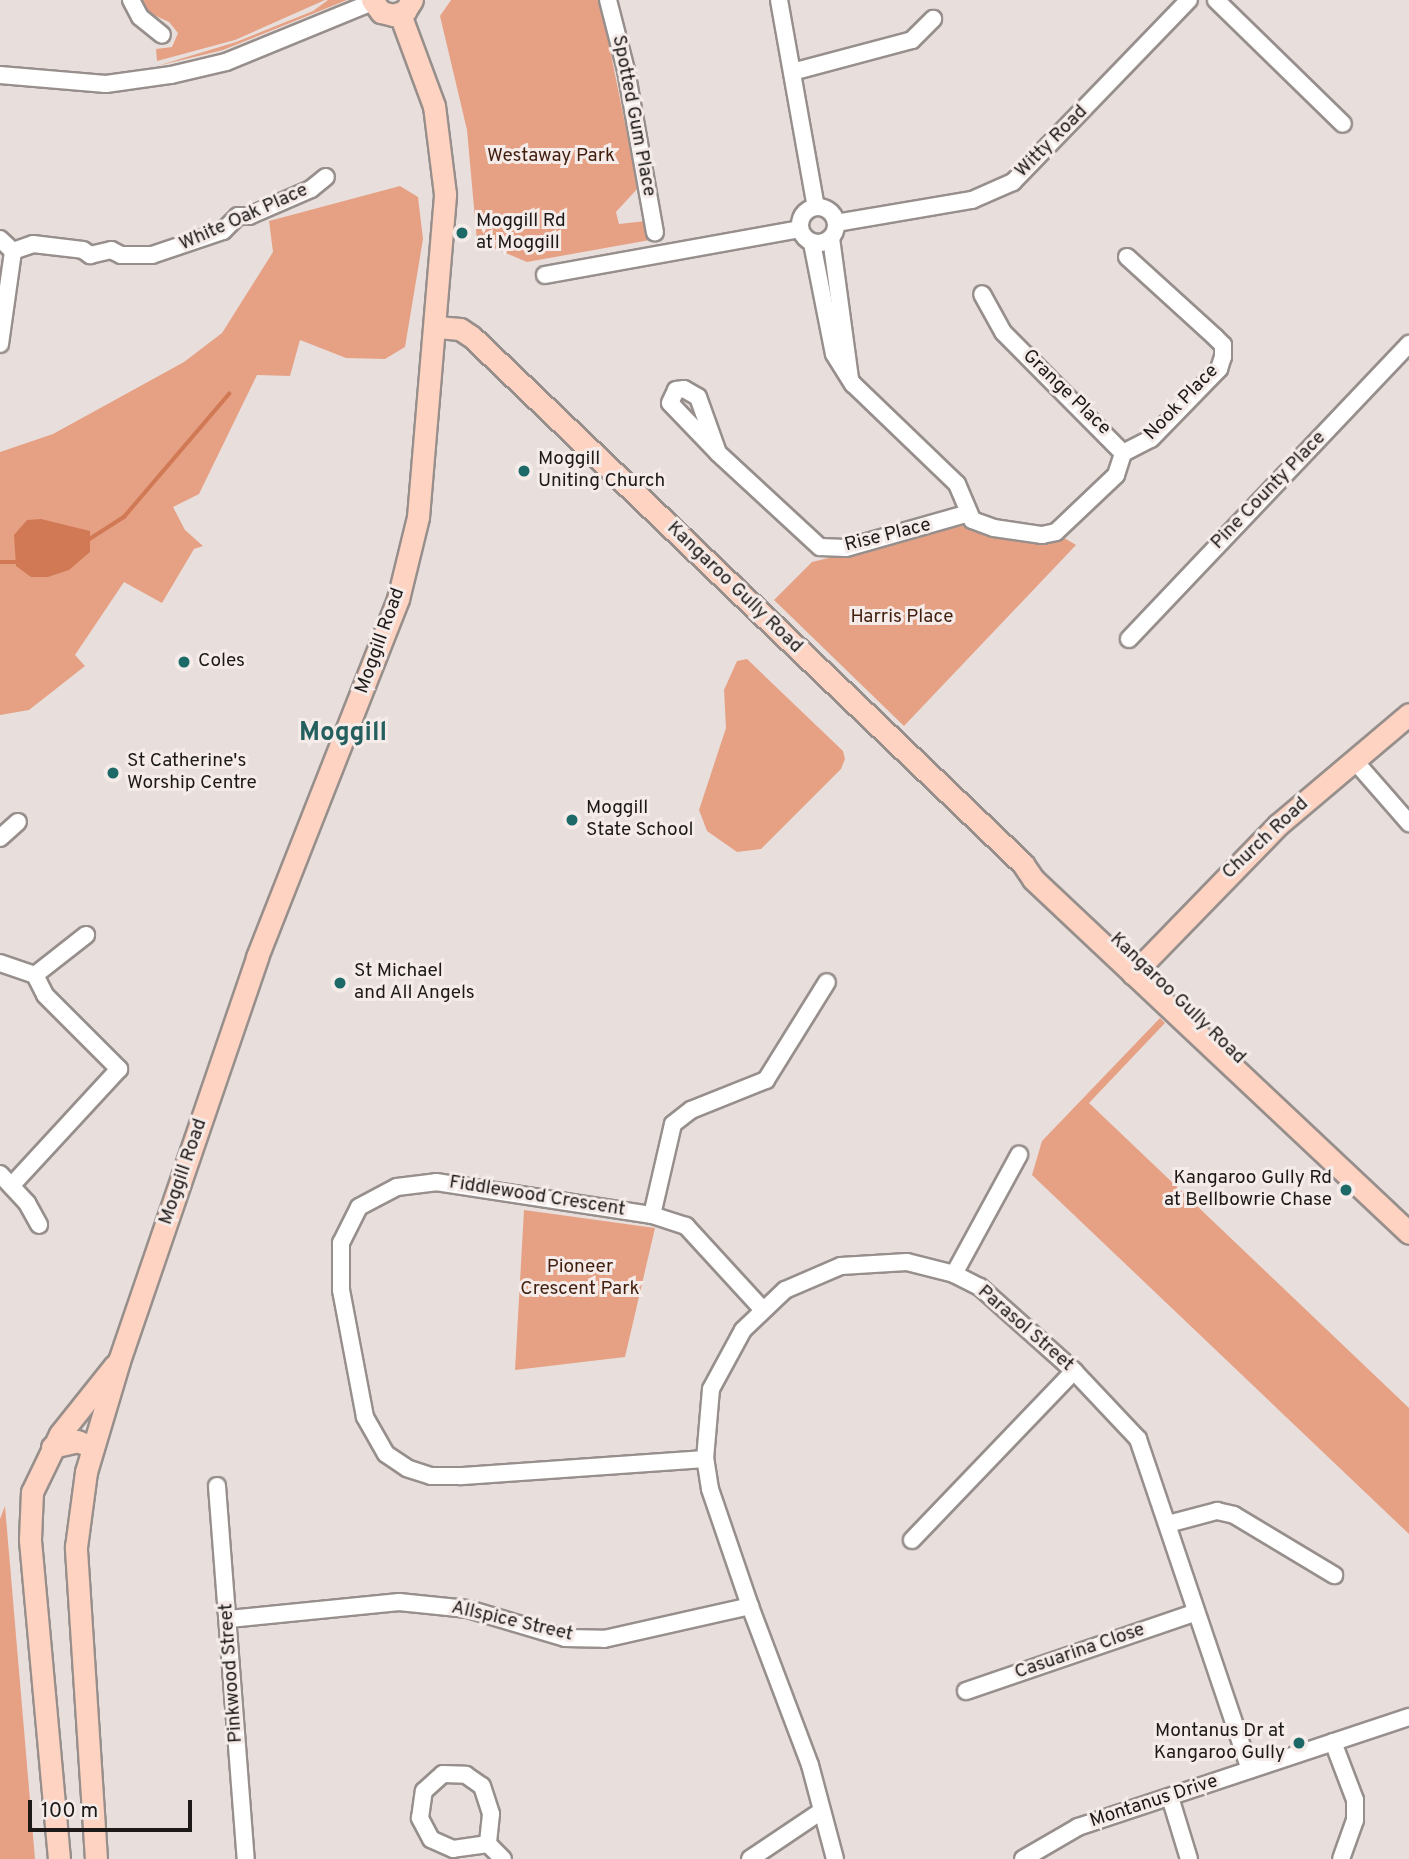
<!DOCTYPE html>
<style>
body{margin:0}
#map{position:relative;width:1409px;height:1859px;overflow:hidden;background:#e8dfdc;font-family:Overpass,sans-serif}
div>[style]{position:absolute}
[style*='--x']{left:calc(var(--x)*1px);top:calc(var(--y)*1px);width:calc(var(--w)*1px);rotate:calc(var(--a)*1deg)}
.green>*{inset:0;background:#e6a185}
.water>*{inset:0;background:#d17954}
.stream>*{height:3.5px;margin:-1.75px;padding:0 1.75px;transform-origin:1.75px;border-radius:1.75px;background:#d17954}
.roads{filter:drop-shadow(2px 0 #978f8c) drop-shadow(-2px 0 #978f8c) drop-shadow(0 2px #978f8c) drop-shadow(0 -2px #978f8c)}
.minor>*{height:16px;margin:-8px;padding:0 8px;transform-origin:8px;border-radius:8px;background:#fff}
.minor>.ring{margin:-8px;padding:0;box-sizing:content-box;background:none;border:16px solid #fff;border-radius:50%}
.major>*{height:21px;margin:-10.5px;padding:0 10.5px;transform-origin:10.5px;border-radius:10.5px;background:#fed3c1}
.dots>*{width:19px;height:19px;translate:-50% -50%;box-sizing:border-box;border:4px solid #f5ece9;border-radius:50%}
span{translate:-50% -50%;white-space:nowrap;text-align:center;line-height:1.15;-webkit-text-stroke:6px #f5ece9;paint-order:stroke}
.street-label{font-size:19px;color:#1c1918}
.park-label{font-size:19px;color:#411e0e}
.poi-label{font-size:19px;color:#1c1918}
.left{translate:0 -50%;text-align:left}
.right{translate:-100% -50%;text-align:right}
.district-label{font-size:26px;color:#245f5d;font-weight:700}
.scale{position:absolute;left:28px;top:1800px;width:164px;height:32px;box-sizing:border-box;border:4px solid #1c1918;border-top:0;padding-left:9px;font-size:21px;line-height:24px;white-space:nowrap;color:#1c1918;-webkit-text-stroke:5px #f5ece9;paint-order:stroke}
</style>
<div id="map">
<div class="green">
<div style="clip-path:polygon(141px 0,325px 0,235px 40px,157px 61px,156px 49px,172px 47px,178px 33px,169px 22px,143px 10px)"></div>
<div style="clip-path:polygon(328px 0,347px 0,223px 50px,157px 66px,236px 42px,313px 11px)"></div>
<div style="clip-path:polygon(451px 0,600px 0,638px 188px,616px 212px,619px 224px,646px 221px,650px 240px,527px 262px,477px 241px,467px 130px,440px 16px)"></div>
<div style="clip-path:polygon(400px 186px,418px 197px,423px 239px,405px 347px,385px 359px,346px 358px,300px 340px,290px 376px,257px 375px,199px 494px,173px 507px,185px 530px,203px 546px,194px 549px,162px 603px,124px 582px,75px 655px,85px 666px,29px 710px,0 715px,0 452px,53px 434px,184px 362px,222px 333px,273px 252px,269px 221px)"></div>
<div style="clip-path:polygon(960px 526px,1061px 536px,1076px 545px,904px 726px,774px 600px,812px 562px)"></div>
<div style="clip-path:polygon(747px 659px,843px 751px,845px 759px,841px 769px,761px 849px,737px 852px,707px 831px,699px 810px,726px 728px,724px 690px,737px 661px)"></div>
<div style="clip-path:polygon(1160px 1018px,1165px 1023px,1089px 1103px,1409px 1408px,1409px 1534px,1032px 1175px,1042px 1141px)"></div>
<div style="clip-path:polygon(524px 1210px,655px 1228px,625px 1357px,515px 1370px)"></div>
<div style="clip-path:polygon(5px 1506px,35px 1859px,0 1859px,0 1519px)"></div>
</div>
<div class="water">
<div style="clip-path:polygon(41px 519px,90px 531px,90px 552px,69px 570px,48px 577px,31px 577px,16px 566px,14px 535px,27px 520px)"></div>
</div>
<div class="stream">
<div style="--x:88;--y:540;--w:43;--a:-32.6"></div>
<div style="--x:124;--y:517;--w:162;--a:-49.5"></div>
<div style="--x:0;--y:562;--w:19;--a:0"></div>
</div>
<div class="roads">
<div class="minor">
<div style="--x:131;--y:0;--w:19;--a:62"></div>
<div style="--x:140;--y:17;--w:28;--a:39"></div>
<div style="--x:608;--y:0;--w:72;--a:75.6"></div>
<div style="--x:626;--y:70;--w:165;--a:79.9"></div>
<div style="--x:779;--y:0;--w:210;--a:79.9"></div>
<div style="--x:1216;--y:0;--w:177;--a:44.3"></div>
<div style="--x:792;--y:72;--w:124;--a:-14.9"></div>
<div style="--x:912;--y:40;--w:30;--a:-45"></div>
<div style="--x:0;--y:75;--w:106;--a:4.9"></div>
<div style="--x:106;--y:84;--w:66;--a:-7.9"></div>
<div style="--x:171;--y:75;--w:57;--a:-13.3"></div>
<div style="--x:226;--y:62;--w:158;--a:-22.3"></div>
<div class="ring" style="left:800px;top:207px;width:20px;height:20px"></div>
<div style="--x:836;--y:223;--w:138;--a:-9.6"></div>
<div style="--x:972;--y:200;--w:45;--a:-23.7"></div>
<div style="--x:1013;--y:182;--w:253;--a:-46"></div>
<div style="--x:831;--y:238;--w:141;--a:82.3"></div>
<div style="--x:0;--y:239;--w:18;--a:43"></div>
<div style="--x:13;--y:251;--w:21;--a:-19"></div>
<div style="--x:33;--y:244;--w:50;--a:6.8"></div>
<div style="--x:83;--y:250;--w:9;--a:36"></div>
<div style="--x:90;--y:255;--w:22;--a:-13"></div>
<div style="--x:111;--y:250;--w:11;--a:27"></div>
<div style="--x:121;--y:255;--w:31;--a:0"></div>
<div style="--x:152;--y:255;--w:75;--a:-18.7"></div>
<div style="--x:223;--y:231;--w:21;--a:-45"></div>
<div style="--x:238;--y:216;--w:11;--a:0"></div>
<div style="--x:249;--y:216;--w:68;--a:-23.5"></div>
<div style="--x:311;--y:189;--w:19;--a:-39"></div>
<div style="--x:812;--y:243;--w:113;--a:78.8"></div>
<div style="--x:834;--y:354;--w:36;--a:58"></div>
<div style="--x:853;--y:384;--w:144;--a:43.9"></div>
<div style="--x:957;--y:484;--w:39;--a:67"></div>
<div style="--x:972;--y:520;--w:23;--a:20"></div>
<div style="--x:994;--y:528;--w:49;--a:8.3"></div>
<div style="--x:1042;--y:535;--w:14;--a:-12"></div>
<div style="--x:1056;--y:532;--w:83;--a:-43.5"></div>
<div style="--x:1116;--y:475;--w:23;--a:-72"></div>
<div style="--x:1123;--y:453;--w:170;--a:-134.8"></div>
<div style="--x:1003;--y:332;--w:43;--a:-118.9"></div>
<div style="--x:545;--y:275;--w:259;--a:-10.2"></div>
<div style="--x:0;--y:344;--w:94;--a:-82"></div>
<div style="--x:684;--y:389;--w:16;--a:30"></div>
<div style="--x:698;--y:397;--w:59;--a:70.3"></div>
<div style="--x:718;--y:453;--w:69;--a:-133.8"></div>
<div style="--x:670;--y:403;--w:14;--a:-65"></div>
<div style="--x:676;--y:390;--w:8;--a:-7"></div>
<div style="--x:718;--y:453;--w:139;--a:42.7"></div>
<div style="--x:820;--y:547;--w:26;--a:2"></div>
<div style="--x:846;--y:548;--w:128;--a:-15.9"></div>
<div style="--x:1123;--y:453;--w:31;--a:-27"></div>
<div style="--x:1151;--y:439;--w:98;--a:-45.8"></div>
<div style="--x:1219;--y:369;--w:13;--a:-72"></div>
<div style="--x:1223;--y:357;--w:12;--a:-90"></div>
<div style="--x:1223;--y:345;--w:11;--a:-135"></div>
<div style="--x:1215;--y:337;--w:119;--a:-137.7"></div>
<div style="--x:1129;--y:639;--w:407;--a:-46.5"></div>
<div style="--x:1354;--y:760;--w:84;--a:48.9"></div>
<div style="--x:0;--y:838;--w:24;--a:-42"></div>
<div style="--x:0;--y:963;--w:37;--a:19"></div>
<div style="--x:35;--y:975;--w:22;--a:63"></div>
<div style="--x:45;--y:995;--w:105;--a:45"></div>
<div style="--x:119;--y:1069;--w:158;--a:132.7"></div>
<div style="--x:35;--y:975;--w:65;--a:-38.1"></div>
<div style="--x:0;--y:1174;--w:40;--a:47"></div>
<div style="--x:27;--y:1203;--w:25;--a:61"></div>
<div style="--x:652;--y:1215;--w:93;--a:-77"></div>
<div style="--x:673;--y:1124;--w:23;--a:-38"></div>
<div style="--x:691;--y:1110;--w:81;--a:-21.8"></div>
<div style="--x:766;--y:1080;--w:115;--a:-58.1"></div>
<div style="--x:954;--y:1274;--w:136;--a:-61.4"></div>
<div style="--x:705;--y:1459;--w:246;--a:176"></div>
<div style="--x:460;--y:1476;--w:29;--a:180"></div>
<div style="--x:431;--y:1476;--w:25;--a:-162"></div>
<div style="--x:407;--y:1468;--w:25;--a:-146"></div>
<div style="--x:386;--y:1454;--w:43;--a:-119.6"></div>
<div style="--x:365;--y:1417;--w:129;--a:-100.7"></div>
<div style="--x:341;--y:1290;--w:47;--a:-90"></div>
<div style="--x:341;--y:1243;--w:40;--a:-63.4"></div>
<div style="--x:359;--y:1207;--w:43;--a:-27.8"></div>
<div style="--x:397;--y:1187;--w:39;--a:-7"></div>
<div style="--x:436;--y:1182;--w:219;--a:8.7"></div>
<div style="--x:652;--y:1215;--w:36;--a:18"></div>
<div style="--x:686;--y:1226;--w:113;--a:47.5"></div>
<div style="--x:217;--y:1486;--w:374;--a:85.6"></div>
<div style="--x:1168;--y:1524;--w:51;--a:-14.9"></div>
<div style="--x:1217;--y:1511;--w:17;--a:13"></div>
<div style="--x:1234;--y:1515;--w:117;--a:31"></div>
<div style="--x:912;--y:1540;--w:234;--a:-46.2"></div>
<div style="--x:229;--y:1619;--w:171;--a:-5.7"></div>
<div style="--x:399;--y:1602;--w:69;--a:5.8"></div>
<div style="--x:468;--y:1609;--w:101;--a:16.6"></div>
<div style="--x:565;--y:1638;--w:39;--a:1"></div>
<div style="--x:604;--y:1639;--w:150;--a:-12.7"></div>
<div style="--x:966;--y:1691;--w:241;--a:-18.9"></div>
<div style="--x:1333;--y:1742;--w:62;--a:69.2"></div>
<div style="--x:1355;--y:1800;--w:20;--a:90"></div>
<div style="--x:1355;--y:1820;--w:41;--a:109.7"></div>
<div style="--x:443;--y:1774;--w:23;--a:2"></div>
<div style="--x:466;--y:1775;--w:19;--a:35"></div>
<div style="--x:482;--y:1786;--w:29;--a:72"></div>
<div style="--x:491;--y:1814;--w:30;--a:96"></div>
<div style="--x:488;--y:1844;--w:35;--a:172"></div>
<div style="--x:453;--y:1849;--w:24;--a:-156"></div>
<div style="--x:431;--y:1839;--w:24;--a:-118"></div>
<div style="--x:420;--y:1818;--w:27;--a:-82"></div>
<div style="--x:424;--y:1791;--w:25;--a:-42"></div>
<div style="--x:1170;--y:1797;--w:65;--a:73"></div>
<div style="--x:488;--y:1844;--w:21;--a:45"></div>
<div style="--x:750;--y:1859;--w:84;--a:-33.9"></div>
<div style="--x:835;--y:1859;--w:97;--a:-104.9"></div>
<div style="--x:810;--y:1765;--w:170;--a:-110.7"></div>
<div style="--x:750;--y:1606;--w:124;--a:-108.9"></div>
<div style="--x:710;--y:1489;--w:30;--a:-99"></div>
<div style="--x:705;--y:1459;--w:70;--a:-85.1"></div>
<div style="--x:711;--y:1389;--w:67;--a:-61.5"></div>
<div style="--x:743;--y:1330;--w:58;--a:-43.6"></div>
<div style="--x:785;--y:1290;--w:61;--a:-23.2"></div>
<div style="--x:841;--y:1266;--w:66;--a:-3.5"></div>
<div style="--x:907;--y:1262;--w:49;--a:14.3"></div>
<div style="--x:954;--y:1274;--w:29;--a:27"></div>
<div style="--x:980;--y:1287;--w:126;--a:41.8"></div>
<div style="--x:1074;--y:1371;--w:93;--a:46.7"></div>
<div style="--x:1138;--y:1439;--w:349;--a:71.3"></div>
<div style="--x:1023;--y:1859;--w:64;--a:-30.2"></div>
<div style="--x:1078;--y:1827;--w:349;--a:-18.4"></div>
</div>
<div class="major">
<div style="--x:372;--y:0;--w:15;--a:53"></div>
<div style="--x:381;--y:12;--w:12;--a:14"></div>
<div style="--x:393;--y:15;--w:13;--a:-18"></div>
<div style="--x:405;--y:11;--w:13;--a:-58"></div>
<div style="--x:437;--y:327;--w:23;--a:5"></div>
<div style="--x:460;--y:329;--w:14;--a:34"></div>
<div style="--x:472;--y:337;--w:762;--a:43.72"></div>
<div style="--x:1023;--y:864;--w:18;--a:56"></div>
<div style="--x:1033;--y:879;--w:516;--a:43.27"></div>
<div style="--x:1133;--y:974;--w:209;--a:-45.8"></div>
<div style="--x:1279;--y:824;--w:170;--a:-40.2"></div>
<div style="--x:52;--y:1447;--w:26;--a:-13"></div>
<div style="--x:77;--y:1441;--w:17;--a:21"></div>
<div style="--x:59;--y:1859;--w:321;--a:-95.2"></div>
<div style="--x:30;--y:1539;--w:47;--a:-87.6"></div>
<div style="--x:32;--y:1492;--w:64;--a:-64.2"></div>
<div style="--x:60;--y:1434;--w:88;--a:-51.4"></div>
<div style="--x:96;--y:1859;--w:313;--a:-93.7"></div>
<div style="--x:76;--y:1547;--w:76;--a:-82.4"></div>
<div style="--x:86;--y:1472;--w:116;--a:-73.4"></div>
<div style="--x:119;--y:1361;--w:427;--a:-71.1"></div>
<div style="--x:257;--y:957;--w:385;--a:-68.5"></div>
<div style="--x:398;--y:599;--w:84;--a:-76.3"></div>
<div style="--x:418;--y:517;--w:324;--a:-85.2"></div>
<div style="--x:445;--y:194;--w:89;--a:-97.1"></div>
<div style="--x:434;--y:106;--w:98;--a:-110.3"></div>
</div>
</div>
<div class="dots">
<div style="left:462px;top:233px;background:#1c6967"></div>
<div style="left:524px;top:471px;background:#1c6967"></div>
<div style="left:184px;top:662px;background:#1c6967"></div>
<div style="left:113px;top:773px;background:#1c6967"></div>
<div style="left:572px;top:820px;background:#1c6967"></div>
<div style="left:340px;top:983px;background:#1c6967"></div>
<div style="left:1346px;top:1190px;background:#1c6967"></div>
<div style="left:1299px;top:1743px;background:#1c6967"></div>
</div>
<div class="street-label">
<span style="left:633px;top:116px;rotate:79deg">Spotted Gum Place</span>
<span style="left:1052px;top:142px;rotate:-45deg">Witty Road</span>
<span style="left:244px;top:218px;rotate:-24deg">White Oak Place</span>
<span style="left:1066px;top:393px;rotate:44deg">Grange Place</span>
<span style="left:1182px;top:403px;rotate:-46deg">Nook Place</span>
<span style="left:1269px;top:491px;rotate:-46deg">Pine County Place</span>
<span style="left:888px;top:536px;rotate:-14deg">Rise Place</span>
<span style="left:734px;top:588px;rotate:44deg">Kangaroo Gully Road</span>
<span style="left:381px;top:641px;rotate:-70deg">Moggill Road</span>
<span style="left:1266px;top:839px;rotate:-43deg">Church Road</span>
<span style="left:1177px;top:999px;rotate:44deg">Kangaroo Gully Road</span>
<span style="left:184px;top:1172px;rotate:-71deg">Moggill Road</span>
<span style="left:537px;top:1197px;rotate:9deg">Fiddlewood Crescent</span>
<span style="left:1025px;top:1329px;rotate:41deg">Parasol Street</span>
<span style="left:512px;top:1622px;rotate:13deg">Allspice Street</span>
<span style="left:1080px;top:1652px;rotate:-19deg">Casuarina Close</span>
<span style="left:232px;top:1673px;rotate:-94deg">Pinkwood Street</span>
<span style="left:1154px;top:1802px;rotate:-18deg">Montanus Drive</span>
</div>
<div class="park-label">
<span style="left:551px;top:157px">Westaway Park</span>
<span style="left:902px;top:618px">Harris Place</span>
<span style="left:580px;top:1279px">Pioneer<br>Crescent Park</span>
</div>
<div class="poi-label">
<span class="left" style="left:476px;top:233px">Moggill Rd<br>at Moggill</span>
<span class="left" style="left:538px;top:471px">Moggill<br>Uniting Church</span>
<span class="left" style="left:198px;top:662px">Coles</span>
<span class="left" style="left:127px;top:773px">St Catherine's<br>Worship Centre</span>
<span class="left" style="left:586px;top:820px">Moggill<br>State School</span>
<span class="left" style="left:354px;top:983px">St Michael<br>and All Angels</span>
<span class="right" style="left:1332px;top:1190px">Kangaroo Gully Rd<br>at Bellbowrie Chase</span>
<span class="right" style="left:1285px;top:1743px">Montanus Dr at<br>Kangaroo Gully</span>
</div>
<div class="district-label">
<span style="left:343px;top:734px">Moggill</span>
</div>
<div class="scale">100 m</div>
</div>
